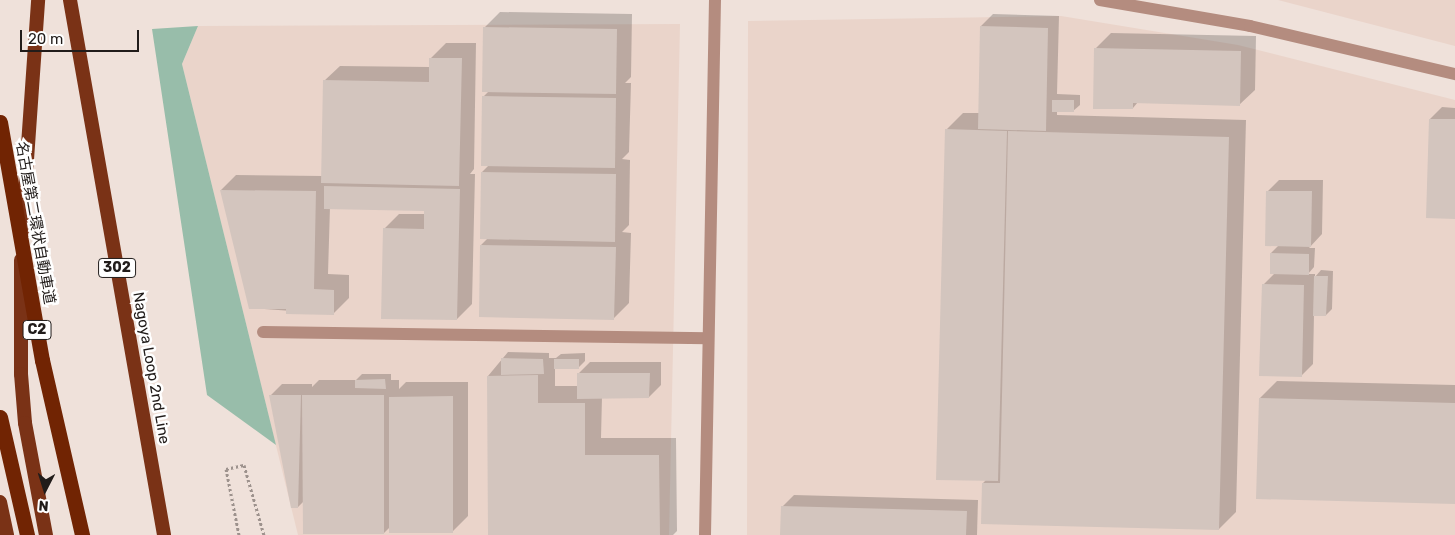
<!DOCTYPE html>
<meta charset="utf-8">
<style>
body{margin:0}
#map{position:relative;width:1455px;height:535px;overflow:hidden;background:#efe1da;font-family:Rubik,"Noto Sans JP",sans-serif}
div>[style]{position:absolute}
[style*='--x']{left:calc(var(--x)*1px);top:calc(var(--y)*1px);width:calc(var(--w)*1px);rotate:calc(var(--a)*1deg)}
.built>*{inset:0;background:#ead4ca}
.green>*{inset:0;background:#98bdaa}
.shadow>*{inset:0;background:#0003}
.building>*{inset:0;background:#d3c5be}
.path>*{height:3px;margin-top:-1.5px;transform-origin:0;background:repeating-linear-gradient(90deg,#9d928d 0 2.5px,transparent 0 5px)}
.minor>*{height:12px;margin:-6px;padding:0 6px;transform-origin:6px;border-radius:6px;background:#b48c7f}
.trunk>*{height:14px;margin:-7px;padding:0 7px;transform-origin:7px;border-radius:7px;background:#7a3216}
.motorway>*{height:15px;margin:-7.5px;padding:0 7.5px;transform-origin:7.5px;border-radius:7.5px;background:#712403}
span{translate:-50% -50%;white-space:nowrap;text-align:center;line-height:1.15;-webkit-text-stroke:5px #fff;paint-order:stroke}
.shield-label span{padding:1px 4px;background:#fff;border:1px solid;border-radius:4px;-webkit-text-stroke-width:0}
.shield-label{font-size:14px;color:#211c1a;font-weight:700}
.street-label{font-size:15px;color:#211c1a}
.north{position:absolute;left:20px;top:465px;width:50px;height:50px;-webkit-text-stroke:4px #fff;paint-order:stroke;rotate:185deg;font-size:14px;font-weight:700;line-height:20px;text-align:center;color:#211c1a}
.north::after{content:'';display:block;margin:auto;width:18px;height:22px;background:#211c1a;clip-path:polygon(50% 0,100% 100%,50% 72%,0 100%)}
.scale{position:absolute;left:20px;top:30px;width:119px;height:22px;box-sizing:border-box;border:2px solid #211c1a;border-top:0;padding-left:6px;font-size:15px;line-height:18px;white-space:nowrap;color:#211c1a;-webkit-text-stroke:4px #fff;paint-order:stroke}
</style>
<div id="map">
<div class="built">
<div style="clip-path:polygon(1278px 0,1455px 0,1455px 46px)"></div>
<div style="clip-path:polygon(1061px 16px,1238px 45px,1455px 100px,1455px 535px,747px 535px,748px 21px)"></div>
<div style="clip-path:polygon(680px 24px,669px 535px,298px 535px,182px 64px,198px 26px)"></div>
</div>
<div class="green">
<div style="clip-path:polygon(198px 26px,182px 64px,276px 445px,207px 395px,152px 29px)"></div>
</div>
<div class="shadow">
<div style="clip-path:polygon(500px 12px,632px 14px,631px 77px,625px 83px,631px 83px,629px 152px,622px 159px,630px 160px,629px 225px,622px 232px,631px 233px,629px 303px,614px 318px,481px 245px,488px 238px,482px 172px,489px 165px,484px 96px,489px 91px,485px 27px)"></div>
<div style="clip-path:polygon(993px 14px,1059px 16px,1057px 94px,1080px 95px,1080px 105px,1073px 111px,1057px 111px,1057px 115px,1246px 120px,1236px 512px,1219px 529px,983px 483px,986px 480px,946px 130px,963px 113px,979px 113px,981px 26px)"></div>
<div style="clip-path:polygon(1111px 33px,1256px 36px,1255px 90px,1239px 105px,1138px 102px,1133px 108px,1096px 48px)"></div>
<div style="clip-path:polygon(446px 43px,476px 43px,474px 169px,470px 174px,475px 174px,472px 304px,457px 319px,384px 229px,399px 214px,425px 214px,425px 209px,330px 207px,328px 274px,349px 275px,349px 298px,333px 314px,250px 308px,221px 190px,236px 175px,323px 176px,324px 81px,340px 66px,430px 67px,431px 58px)"></div>
<div style="clip-path:polygon(1442px 107px,1455px 108px,1455px 218px,1430px 119px)"></div>
<div style="clip-path:polygon(1279px 180px,1323px 180px,1322px 234px,1309px 248px,1315px 248px,1314px 267px,1308px 274px,1315px 274px,1315px 277px,1321px 270px,1333px 271px,1332px 309px,1326px 315px,1314px 314px,1313px 364px,1301px 376px,1263px 285px,1275px 273px,1271px 253px,1279px 245px,1268px 191px)"></div>
<div style="clip-path:polygon(508px 352px,549px 353px,549px 358px,556px 358px,561px 354px,585px 353px,585px 361px,578px 368px,555px 368px,555px 386px,578px 386px,578px 374px,590px 362px,661px 362px,661px 385px,649px 397px,602px 397px,601px 438px,676px 438px,677px 531px,673px 535px,489px 535px,488px 376px)"></div>
<div style="clip-path:polygon(362px 374px,391px 374px,391px 380px,399px 380px,399px 389px,406px 382px,468px 382px,468px 516px,453px 531px,391px 526px,384px 533px,304px 501px,298px 507px,271px 395px,282px 384px,312px 384px,312px 387px,319px 380px,356px 380px)"></div>
<div style="clip-path:polygon(1277px 381px,1455px 385px,1455px 503px,1260px 398px)"></div>
<div style="clip-path:polygon(794px 495px,978px 500px,977px 535px,782px 535px,782px 507px)"></div>
</div>
<div class="building">
<div style="clip-path:polygon(980px 26px,1048px 28px,1046px 131px,978px 129px)"></div>
<div style="clip-path:polygon(483px 27px,617px 29px,616px 94px,482px 92px)"></div>
<div style="clip-path:polygon(1094px 48px,1241px 51px,1240px 106px,1133px 103px,1133px 109px,1093px 109px)"></div>
<div style="clip-path:polygon(429px 58px,462px 58px,459px 186px,321px 183px,323px 80px,429px 82px)"></div>
<div style="clip-path:polygon(482px 96px,616px 98px,615px 168px,481px 166px)"></div>
<div style="clip-path:polygon(1052px 100px,1074px 100px,1074px 112px,1052px 112px)"></div>
<div style="clip-path:polygon(1429px 119px,1455px 119px,1455px 219px,1426px 218px)"></div>
<div style="clip-path:polygon(945px 129px,1007px 131px,998px 481px,936px 480px)"></div>
<div style="clip-path:polygon(1008px 131px,1229px 137px,1219px 530px,981px 524px,982px 483px,1000px 483px)"></div>
<div style="clip-path:polygon(481px 172px,616px 174px,615px 242px,480px 239px)"></div>
<div style="clip-path:polygon(324px 186px,460px 189px,457px 320px,381px 319px,383px 228px,424px 229px,424px 211px,324px 209px)"></div>
<div style="clip-path:polygon(220px 190px,316px 191px,314px 289px,334px 290px,334px 315px,286px 314px,286px 309px,249px 309px)"></div>
<div style="clip-path:polygon(1266px 191px,1312px 191px,1311px 247px,1265px 246px)"></div>
<div style="clip-path:polygon(480px 245px,616px 247px,614px 320px,479px 317px)"></div>
<div style="clip-path:polygon(1270px 253px,1309px 254px,1309px 275px,1270px 274px)"></div>
<div style="clip-path:polygon(1314px 276px,1328px 276px,1326px 316px,1313px 316px)"></div>
<div style="clip-path:polygon(1262px 284px,1304px 285px,1302px 377px,1259px 376px)"></div>
<div style="clip-path:polygon(501px 358px,543px 359px,544px 374px,501px 375px)"></div>
<div style="clip-path:polygon(554px 359px,579px 359px,579px 369px,554px 369px)"></div>
<div style="clip-path:polygon(577px 373px,650px 373px,649px 398px,577px 399px)"></div>
<div style="clip-path:polygon(538px 375px,538px 403px,585px 403px,585px 455px,659px 455px,660px 535px,488px 535px,487px 376px)"></div>
<div style="clip-path:polygon(385px 379px,386px 389px,355px 388px,355px 380px)"></div>
<div style="clip-path:polygon(269px 395px,301px 395px,298px 508px,291px 508px)"></div>
<div style="clip-path:polygon(302px 395px,384px 395px,384px 534px,303px 534px)"></div>
<div style="clip-path:polygon(453px 396px,453px 533px,389px 533px,389px 397px)"></div>
<div style="clip-path:polygon(1259px 398px,1455px 403px,1455px 504px,1256px 499px)"></div>
<div style="clip-path:polygon(781px 506px,967px 511px,966px 535px,780px 535px)"></div>
</div>
<div class="path">
<div style="--x:239;--y:535;--w:67;--a:-101.1"></div>
<div style="--x:226;--y:469;--w:18;--a:-13"></div>
<div style="--x:244;--y:465;--w:73;--a:74.1"></div>
</div>
<div class="minor">
<div style="--x:1100;--y:0;--w:152;--a:9.8"></div>
<div style="--x:1250;--y:26;--w:211;--a:13.2"></div>
<div style="--x:263;--y:332;--w:445;--a:0.8"></div>
<div style="--x:705;--y:535;--w:535;--a:-88.93"></div>
</div>
<div class="trunk">
<div style="--x:70;--y:0;--w:543;--a:80.03"></div>
<div style="--x:22;--y:231;--w:232;--a:-86"></div>
<div style="--x:21;--y:260;--w:114;--a:90"></div>
<div style="--x:21;--y:374;--w:49;--a:85.3"></div>
<div style="--x:25;--y:423;--w:114;--a:79.4"></div>
<div style="--x:0;--y:502;--w:34;--a:78"></div>
</div>
<div class="motorway">
<div style="--x:0;--y:122;--w:242;--a:80"></div>
<div style="--x:42;--y:360;--w:180;--a:77.1"></div>
<div style="--x:0;--y:417;--w:121;--a:77.1"></div>
</div>
<div class="shield-label">
<span style="left:117px;top:268px">302</span>
<span style="left:37px;top:330px">C2</span>
</div>
<div class="street-label">
<span style="left:35px;top:223px;rotate:80deg">名古屋第二環状自動車道</span>
<span style="left:151px;top:368px;rotate:80deg">Nagoya Loop 2nd Line</span>
</div>
<div class="north">N</div>
<div class="scale">20 m</div>
</div>
